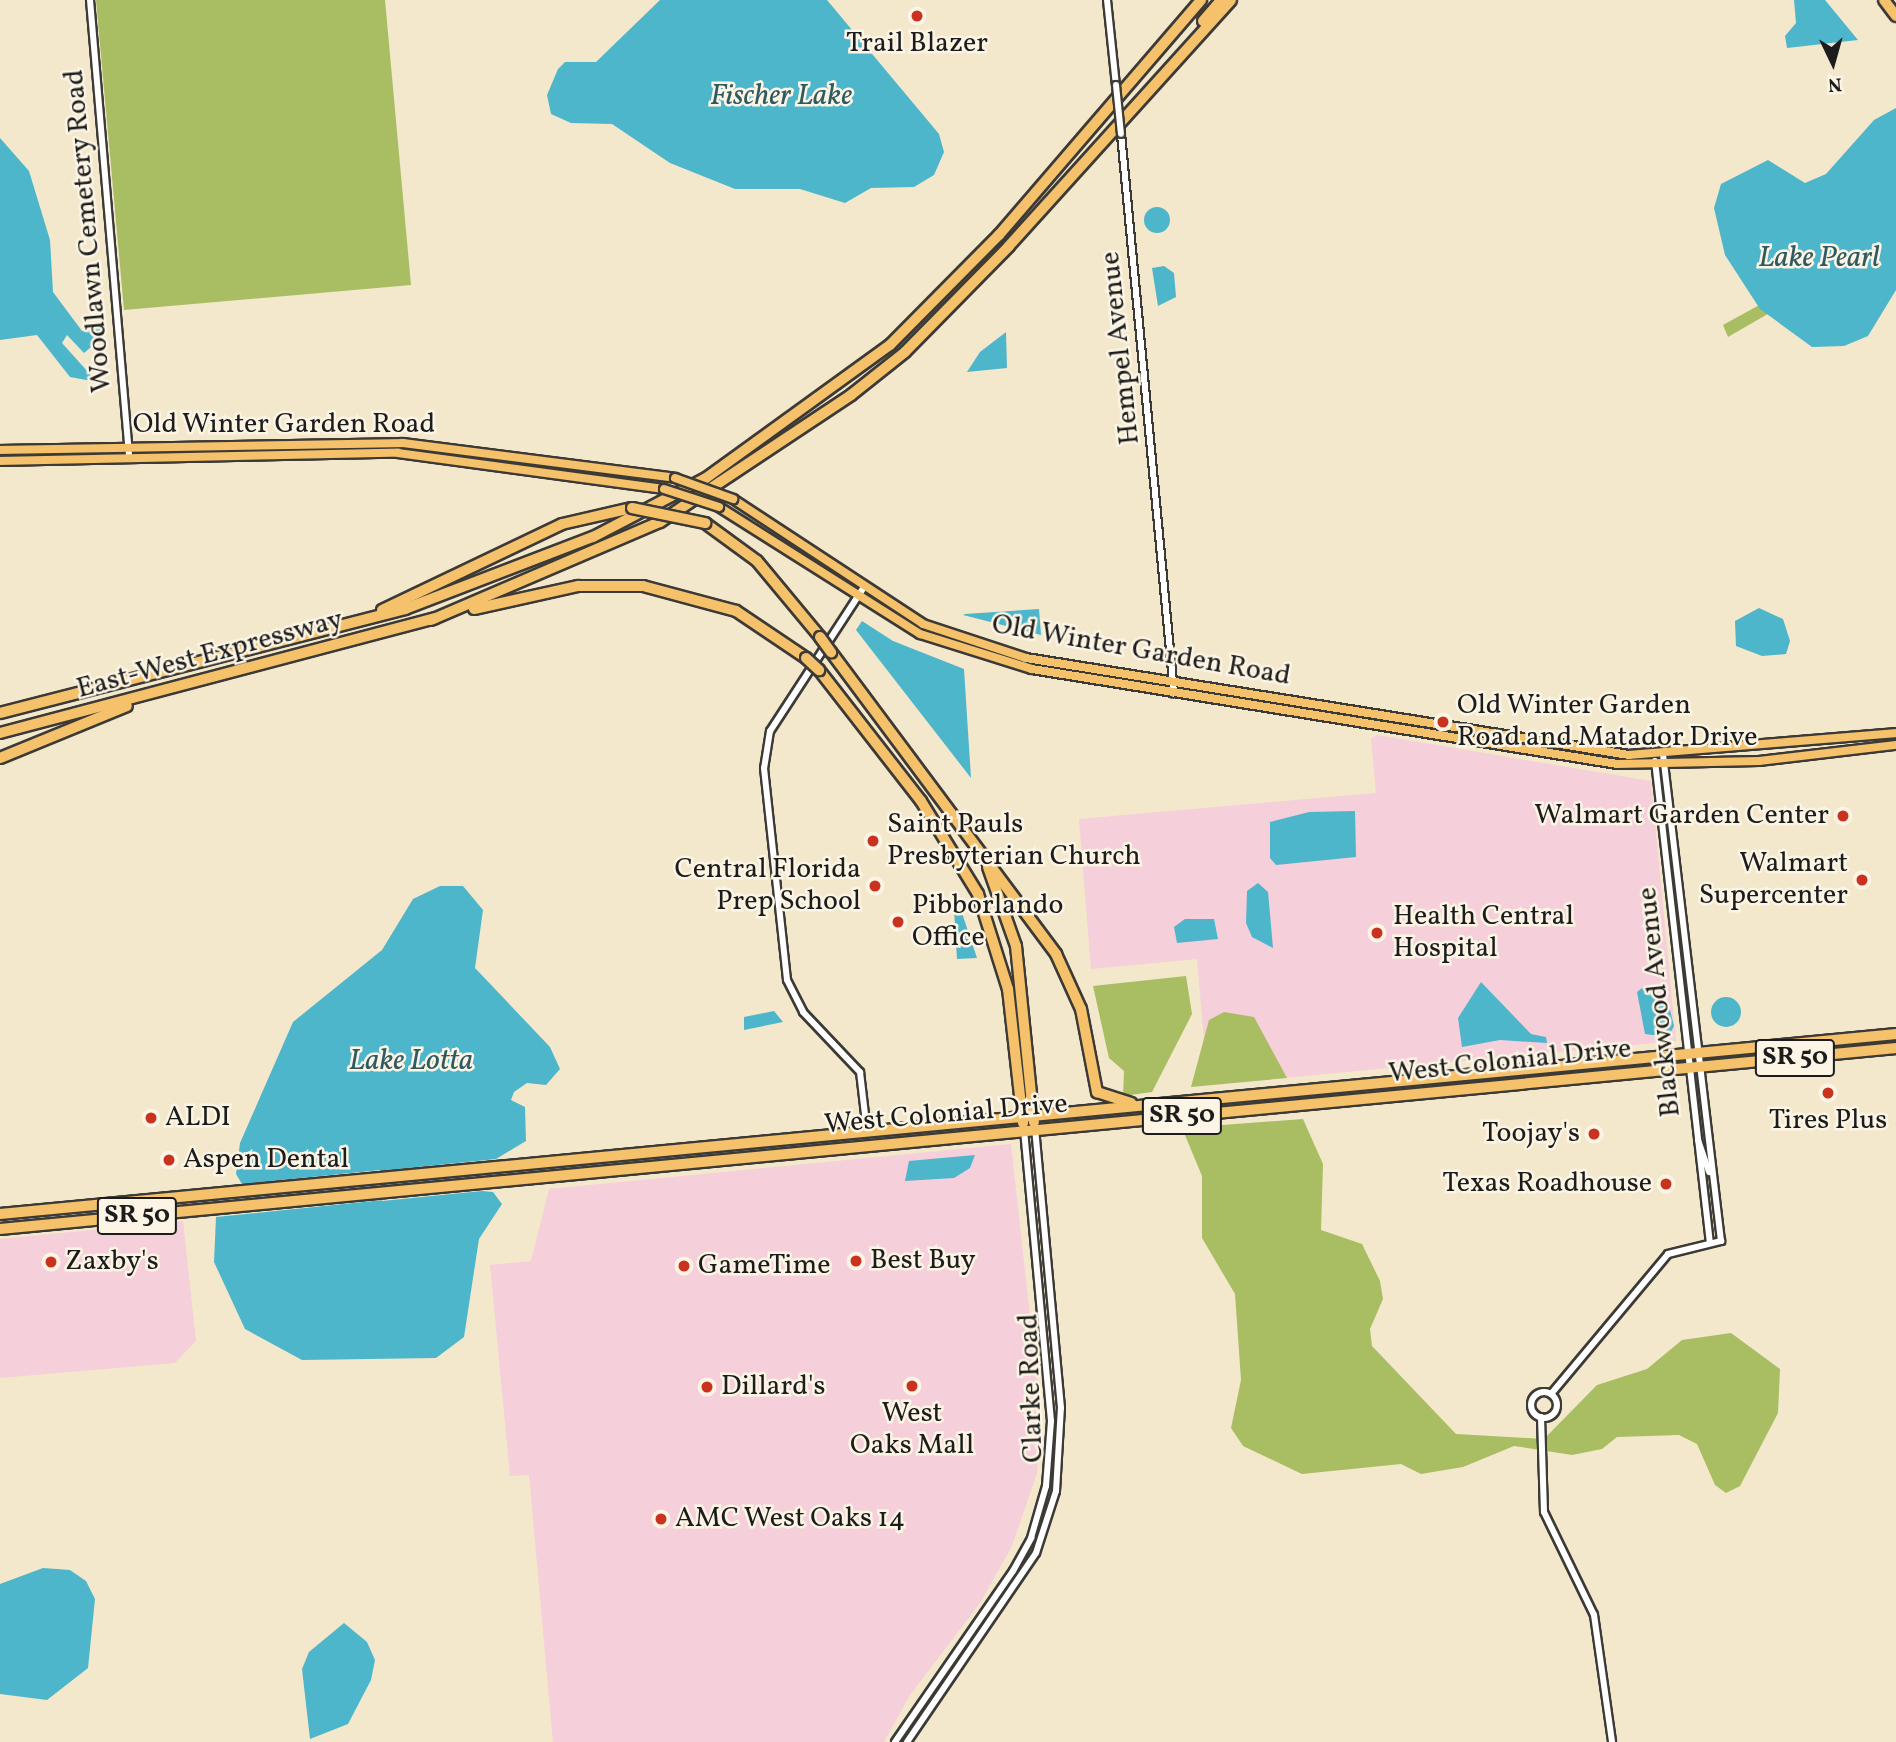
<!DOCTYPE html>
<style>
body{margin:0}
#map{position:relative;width:1896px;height:1742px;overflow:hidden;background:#f3e7cc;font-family:Vollkorn,serif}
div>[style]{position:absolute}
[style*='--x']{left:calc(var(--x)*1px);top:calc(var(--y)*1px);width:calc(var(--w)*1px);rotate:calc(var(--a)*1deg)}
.built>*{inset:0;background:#f5cfda}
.green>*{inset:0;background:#a9be62}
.water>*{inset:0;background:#4db6cb}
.round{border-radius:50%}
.pier>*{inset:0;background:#f3e7cc}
.roads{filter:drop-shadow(2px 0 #3c3a36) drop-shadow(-2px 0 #3c3a36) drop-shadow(0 2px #3c3a36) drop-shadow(0 -2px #3c3a36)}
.minor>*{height:6px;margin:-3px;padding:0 3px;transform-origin:3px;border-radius:3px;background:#fff}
.minor>.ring{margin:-3px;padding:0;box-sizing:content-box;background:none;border:6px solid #fff;border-radius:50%}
.major>*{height:8px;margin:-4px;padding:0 4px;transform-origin:4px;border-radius:4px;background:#f5c16b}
.highway>*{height:10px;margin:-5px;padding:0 5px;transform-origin:5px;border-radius:5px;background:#f5c16b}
.bridges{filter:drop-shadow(2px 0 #3c3a36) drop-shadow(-2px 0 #3c3a36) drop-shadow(0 2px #3c3a36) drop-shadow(0 -2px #3c3a36)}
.minor-bridge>*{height:6px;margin:-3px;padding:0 3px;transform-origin:3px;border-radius:3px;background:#fff}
.major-bridge>*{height:8px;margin:-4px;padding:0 4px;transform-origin:4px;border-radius:4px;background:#f5c16b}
.highway-bridge>*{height:10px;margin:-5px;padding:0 5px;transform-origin:5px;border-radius:5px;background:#f5c16b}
.dots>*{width:19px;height:19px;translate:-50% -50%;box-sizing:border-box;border:4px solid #fcf5e5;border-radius:50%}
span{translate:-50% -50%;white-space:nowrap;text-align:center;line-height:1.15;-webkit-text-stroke:5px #fcf5e5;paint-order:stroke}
.shield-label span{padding:2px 5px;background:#fcf5e5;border:2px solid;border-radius:5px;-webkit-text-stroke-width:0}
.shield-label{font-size:26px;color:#1c1c1c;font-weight:700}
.poi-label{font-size:28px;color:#1c1c1c}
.left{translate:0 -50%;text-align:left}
.right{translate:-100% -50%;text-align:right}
.street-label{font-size:28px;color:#1c1c1c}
.water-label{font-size:30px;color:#305a62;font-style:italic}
.north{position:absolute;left:1798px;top:28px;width:70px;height:70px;-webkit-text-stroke:5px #fcf5e5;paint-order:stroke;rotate:175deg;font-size:19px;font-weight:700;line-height:28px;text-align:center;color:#1c1c1c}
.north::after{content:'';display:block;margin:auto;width:24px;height:32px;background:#1c1c1c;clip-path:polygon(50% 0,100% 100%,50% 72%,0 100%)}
</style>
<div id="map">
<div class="built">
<div style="clip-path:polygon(1377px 735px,1651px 781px,1676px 1041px,1208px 1085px,1197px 959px,1091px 969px,1079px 819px,1376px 793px,1371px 739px)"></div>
<div style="clip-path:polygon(1011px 1144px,1041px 1416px,1037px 1473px,1012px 1546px,980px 1603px,910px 1695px,884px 1742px,553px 1742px,529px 1475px,510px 1476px,490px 1265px,531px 1261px,549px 1189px)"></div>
<div style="clip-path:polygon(183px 1221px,196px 1341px,175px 1363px,0 1378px,0 1239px)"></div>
</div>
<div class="green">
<div style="clip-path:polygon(96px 0,385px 0,411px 285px,124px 310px)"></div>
<div style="clip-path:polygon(1772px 298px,1778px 308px,1728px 337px,1723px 325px)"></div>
<div style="clip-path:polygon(1186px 976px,1192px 1014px,1152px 1092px,1123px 1096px,1124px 1071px,1109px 1058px,1093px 986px)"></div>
<div style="clip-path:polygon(1224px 1012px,1254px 1017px,1287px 1078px,1191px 1087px,1209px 1020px)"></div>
<div style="clip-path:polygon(1303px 1119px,1323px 1164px,1321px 1230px,1362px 1244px,1380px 1281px,1383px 1299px,1370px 1329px,1372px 1346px,1456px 1434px,1544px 1439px,1597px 1385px,1647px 1369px,1682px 1340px,1731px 1333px,1780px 1369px,1778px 1413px,1740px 1486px,1726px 1493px,1715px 1485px,1697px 1444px,1679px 1435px,1617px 1437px,1602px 1449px,1572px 1455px,1514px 1446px,1463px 1467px,1421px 1474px,1401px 1464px,1302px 1474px,1243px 1446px,1231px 1428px,1241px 1380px,1235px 1294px,1202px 1238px,1202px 1176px,1182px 1128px)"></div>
</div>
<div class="water">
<div style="clip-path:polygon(660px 0,827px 0,939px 134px,944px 152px,934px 175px,914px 187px,871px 188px,845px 203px,800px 189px,735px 189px,670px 163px,612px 124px,571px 123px,551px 114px,547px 95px,558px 69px,565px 62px,596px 62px)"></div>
<div style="clip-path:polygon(1794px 0,1825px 0,1858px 40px,1787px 48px,1785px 36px,1796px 23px)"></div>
<div style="clip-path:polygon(1896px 108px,1896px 290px,1868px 336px,1844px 346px,1812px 347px,1760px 309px,1725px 255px,1714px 208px,1721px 184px,1768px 160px,1805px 183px,1826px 174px,1874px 120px)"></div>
<div style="clip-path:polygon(0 138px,29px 171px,50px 240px,53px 292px,82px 331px,101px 327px,105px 335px,84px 353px,67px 335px,62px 343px,97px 382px,70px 377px,37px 335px,0 340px)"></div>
<div class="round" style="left:1144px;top:207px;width:26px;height:26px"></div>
<div style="clip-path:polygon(1164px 266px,1174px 273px,1176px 297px,1158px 306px,1152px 268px)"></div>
<div style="clip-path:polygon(1006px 332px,1007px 368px,967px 372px,980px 352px)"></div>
<div style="clip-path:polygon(1759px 608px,1783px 619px,1790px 641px,1786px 654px,1762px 656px,1736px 646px,1735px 621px)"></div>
<div style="clip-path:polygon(1039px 609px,1041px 635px,963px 615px,965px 614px)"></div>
<div style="clip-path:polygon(862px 621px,893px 641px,964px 669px,971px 778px,856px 630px)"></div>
<div style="clip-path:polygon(1355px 811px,1356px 857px,1276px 865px,1270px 858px,1270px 822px,1309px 812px)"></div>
<div style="clip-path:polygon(1258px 883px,1268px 892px,1273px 948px,1252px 937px,1246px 923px,1247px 891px)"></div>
<div style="clip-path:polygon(440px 886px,463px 886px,483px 910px,475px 968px,550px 1047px,560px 1069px,546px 1085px,527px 1083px,514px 1092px,511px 1100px,525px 1107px,526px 1141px,496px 1159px,379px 1171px,382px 1201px,482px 1191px,493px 1192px,502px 1204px,479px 1239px,464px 1337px,436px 1358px,302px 1360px,245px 1329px,214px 1262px,216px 1217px,275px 1211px,273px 1181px,242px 1184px,236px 1174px,240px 1143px,293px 1022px,382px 950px,413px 899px)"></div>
<div style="clip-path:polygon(954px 909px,961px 910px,977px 958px,957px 959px)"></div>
<div style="clip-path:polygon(1185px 919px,1214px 919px,1218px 939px,1177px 943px,1174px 927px)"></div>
<div style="clip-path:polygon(1481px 982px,1531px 1034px,1546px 1037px,1547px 1043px,1500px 1040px,1462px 1047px,1458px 1018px)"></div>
<div style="clip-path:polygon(1642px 988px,1668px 1002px,1674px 1026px,1668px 1037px,1645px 1034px,1637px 992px)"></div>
<div class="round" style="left:1711px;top:997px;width:30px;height:30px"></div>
<div style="clip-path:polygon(774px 1011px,783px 1022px,744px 1030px,744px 1017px)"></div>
<div style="clip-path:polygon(975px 1155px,970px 1168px,954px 1178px,905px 1181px,909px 1161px)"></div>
<div style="clip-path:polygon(43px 1568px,70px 1570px,86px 1581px,95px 1599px,88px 1668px,47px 1700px,0 1694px,0 1584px)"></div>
<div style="clip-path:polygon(344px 1623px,367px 1642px,375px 1660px,371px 1680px,348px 1724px,310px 1739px,302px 1669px,309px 1652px)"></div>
</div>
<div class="pier">
<div style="clip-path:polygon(380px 1170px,383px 1200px,275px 1211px,272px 1181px)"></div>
</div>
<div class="roads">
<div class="minor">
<div style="--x:90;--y:0;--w:460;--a:85.1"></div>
<div style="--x:1107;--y:0;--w:85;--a:84"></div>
<div style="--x:1121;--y:134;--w:562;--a:84.58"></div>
<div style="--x:864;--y:587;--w:172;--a:123.1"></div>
<div style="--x:770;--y:731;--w:37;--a:99"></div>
<div style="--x:764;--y:768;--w:213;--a:83.8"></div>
<div style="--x:787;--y:980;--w:36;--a:63"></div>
<div style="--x:803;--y:1012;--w:83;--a:46.5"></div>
<div style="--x:860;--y:1072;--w:60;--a:83.3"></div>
<div style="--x:1655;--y:761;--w:485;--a:83.5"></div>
<div style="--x:1698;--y:1140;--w:34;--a:71"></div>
<div class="ring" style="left:1531px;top:1392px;width:20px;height:20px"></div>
<div style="--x:1551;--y:1394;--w:182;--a:-50.1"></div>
<div style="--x:1668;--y:1254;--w:55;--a:-13.8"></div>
<div style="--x:1721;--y:1241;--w:488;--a:-96.8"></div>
<div style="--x:1541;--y:1417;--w:95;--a:88.2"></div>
<div style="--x:1544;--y:1512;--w:114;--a:64.1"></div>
<div style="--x:1594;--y:1615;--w:128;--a:81.9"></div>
<div style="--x:895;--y:1742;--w:208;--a:-55.4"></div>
<div style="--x:1013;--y:1571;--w:38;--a:-61"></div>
<div style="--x:1031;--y:1538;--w:54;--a:-73.9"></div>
<div style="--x:1046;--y:1486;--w:65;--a:-85.6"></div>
<div style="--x:1051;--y:1421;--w:291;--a:-95.3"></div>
<div style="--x:907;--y:1742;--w:229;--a:-55.7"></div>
<div style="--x:1036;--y:1553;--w:65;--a:-72.1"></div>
<div style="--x:1056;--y:1491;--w:83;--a:-86.6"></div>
<div style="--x:1061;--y:1408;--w:280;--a:-95.3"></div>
</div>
<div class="major">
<div style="--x:0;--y:450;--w:403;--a:-1"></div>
<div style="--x:403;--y:443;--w:274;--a:7.3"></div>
<div style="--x:0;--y:461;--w:398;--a:-1.2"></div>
<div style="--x:398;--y:453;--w:268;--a:7.7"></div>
<div style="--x:733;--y:499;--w:227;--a:33.3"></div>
<div style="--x:923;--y:624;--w:108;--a:18.3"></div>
<div style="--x:1026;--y:658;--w:611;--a:9.14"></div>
<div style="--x:1629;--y:755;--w:268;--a:-4.7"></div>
<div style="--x:719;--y:507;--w:238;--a:32.3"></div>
<div style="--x:920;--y:634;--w:117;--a:17.4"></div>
<div style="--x:1032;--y:669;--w:593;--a:9.22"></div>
<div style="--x:1617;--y:764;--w:142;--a:-1.2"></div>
<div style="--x:1759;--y:761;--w:138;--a:-6.7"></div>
</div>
<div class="highway">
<div style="--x:1884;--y:0;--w:20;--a:53"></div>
<div style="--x:1203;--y:21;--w:28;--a:-49"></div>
<div style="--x:705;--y:523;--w:64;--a:36.2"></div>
<div style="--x:757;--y:561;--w:99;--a:50.3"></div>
<div style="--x:474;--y:609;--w:107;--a:-12.5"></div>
<div style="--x:578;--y:586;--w:65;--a:0"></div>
<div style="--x:643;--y:586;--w:96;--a:15"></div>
<div style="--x:736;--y:611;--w:84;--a:33.9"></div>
<div style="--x:382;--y:610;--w:199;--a:-25.5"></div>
<div style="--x:562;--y:524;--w:72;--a:-12.9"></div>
<div style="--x:431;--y:620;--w:249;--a:-23.2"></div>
<div style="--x:660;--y:522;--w:229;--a:-33.6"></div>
<div style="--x:851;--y:395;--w:69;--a:-38.5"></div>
<div style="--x:905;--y:352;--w:148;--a:-45.5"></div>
<div style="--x:1009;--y:246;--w:331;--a:-47.9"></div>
<div style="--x:831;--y:652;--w:377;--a:53.3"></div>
<div style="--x:1056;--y:954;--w:60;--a:65.6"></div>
<div style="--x:1081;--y:1009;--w:85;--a:79.1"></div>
<div style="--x:1097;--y:1092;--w:36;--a:18"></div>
<div style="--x:819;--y:670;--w:166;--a:52.1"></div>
<div style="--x:921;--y:801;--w:109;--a:58.5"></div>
<div style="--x:978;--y:894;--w:100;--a:72.5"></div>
<div style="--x:1008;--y:989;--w:135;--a:83.6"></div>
<div style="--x:0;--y:713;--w:418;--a:-14.4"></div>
<div style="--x:405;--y:609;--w:201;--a:-21"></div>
<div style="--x:593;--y:537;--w:127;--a:-27.6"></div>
<div style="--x:706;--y:478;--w:227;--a:-35.9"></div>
<div style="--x:890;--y:345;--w:155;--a:-45.3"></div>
<div style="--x:999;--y:235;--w:310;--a:-49.3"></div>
<div style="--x:0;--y:733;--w:450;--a:-14.8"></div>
<div style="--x:0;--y:758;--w:137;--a:-22.3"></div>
<div style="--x:988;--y:867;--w:84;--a:70.5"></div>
<div style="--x:1016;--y:946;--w:177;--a:84.2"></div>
<div style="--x:0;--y:1214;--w:1905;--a:-5.42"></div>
<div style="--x:0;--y:1229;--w:1905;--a:-5.45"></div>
</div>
</div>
<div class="bridges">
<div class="minor-bridge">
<div style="--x:1116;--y:85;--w:49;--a:84.2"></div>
</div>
<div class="major-bridge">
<div style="--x:675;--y:478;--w:62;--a:19.9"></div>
<div style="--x:664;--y:489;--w:58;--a:18.1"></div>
</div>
<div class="highway-bridge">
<div style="--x:632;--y:508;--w:75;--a:11.6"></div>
<div style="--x:820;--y:637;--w:19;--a:54"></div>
<div style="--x:806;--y:658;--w:18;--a:43"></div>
</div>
</div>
<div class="dots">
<div style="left:917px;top:16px;background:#c8321e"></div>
<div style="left:1443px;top:722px;background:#c8321e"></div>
<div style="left:1843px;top:816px;background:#c8321e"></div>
<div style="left:873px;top:841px;background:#c8321e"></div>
<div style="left:1862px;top:880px;background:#c8321e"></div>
<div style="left:875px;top:886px;background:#c8321e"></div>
<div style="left:898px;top:922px;background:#c8321e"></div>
<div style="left:1377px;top:933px;background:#c8321e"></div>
<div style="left:1828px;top:1093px;background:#c8321e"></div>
<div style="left:151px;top:1118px;background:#c8321e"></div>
<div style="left:1594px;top:1134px;background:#c8321e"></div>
<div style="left:169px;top:1160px;background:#c8321e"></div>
<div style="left:1666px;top:1184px;background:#c8321e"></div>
<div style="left:856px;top:1261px;background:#c8321e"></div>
<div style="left:51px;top:1262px;background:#c8321e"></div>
<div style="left:684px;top:1266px;background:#c8321e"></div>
<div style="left:912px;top:1386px;background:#c8321e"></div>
<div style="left:707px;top:1387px;background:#c8321e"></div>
<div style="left:661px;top:1519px;background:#c8321e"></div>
</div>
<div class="shield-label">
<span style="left:1795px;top:1058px">SR 50</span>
<span style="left:1182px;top:1116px">SR 50</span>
<span style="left:137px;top:1216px">SR 50</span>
</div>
<div class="poi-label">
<span style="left:917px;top:44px">Trail Blazer</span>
<span class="left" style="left:1457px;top:722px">Old Winter Garden<br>Road and Matador Drive</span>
<span class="right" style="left:1829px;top:816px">Walmart Garden Center</span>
<span class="left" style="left:887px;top:841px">Saint Pauls<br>Presbyterian Church</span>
<span class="right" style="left:1848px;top:880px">Walmart<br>Supercenter</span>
<span class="right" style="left:861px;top:886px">Central Florida<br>Prep School</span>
<span class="left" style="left:912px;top:922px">Pibborlando<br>Office</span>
<span class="left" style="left:1393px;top:933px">Health Central<br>Hospital</span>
<span class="left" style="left:165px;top:1118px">ALDI</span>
<span style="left:1828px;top:1121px">Tires Plus</span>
<span class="right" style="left:1580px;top:1134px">Toojay's</span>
<span class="left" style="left:183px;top:1160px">Aspen Dental</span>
<span class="right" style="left:1652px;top:1184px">Texas Roadhouse</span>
<span class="left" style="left:870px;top:1261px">Best Buy</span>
<span class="left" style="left:65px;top:1262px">Zaxby's</span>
<span class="left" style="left:698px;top:1266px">GameTime</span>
<span class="left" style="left:721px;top:1387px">Dillard's</span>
<span style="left:912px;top:1430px">West<br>Oaks Mall</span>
<span class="left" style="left:675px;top:1519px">AMC West Oaks 14</span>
</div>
<div class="street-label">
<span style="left:89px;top:231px;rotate:-95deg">Woodlawn Cemetery Road</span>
<span style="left:1121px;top:348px;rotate:-96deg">Hempel Avenue</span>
<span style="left:284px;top:425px">Old Winter Garden Road</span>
<span style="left:1141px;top:651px;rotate:10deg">Old Winter Garden Road</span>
<span style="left:210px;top:655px;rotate:-15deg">East-West Expressway</span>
<span style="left:1660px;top:1002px;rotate:-96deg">Blackwood Avenue</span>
<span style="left:1510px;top:1062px;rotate:-6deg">West Colonial Drive</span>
<span style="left:946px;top:1115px;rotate:-5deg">West Colonial Drive</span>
<span style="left:1032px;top:1388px;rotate:-92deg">Clarke Road</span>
</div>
<div class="water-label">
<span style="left:781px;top:96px">Fischer Lake</span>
<span style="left:1819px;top:258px">Lake Pearl</span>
<span style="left:411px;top:1061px">Lake Lotta</span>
</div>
<div class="north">N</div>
</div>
